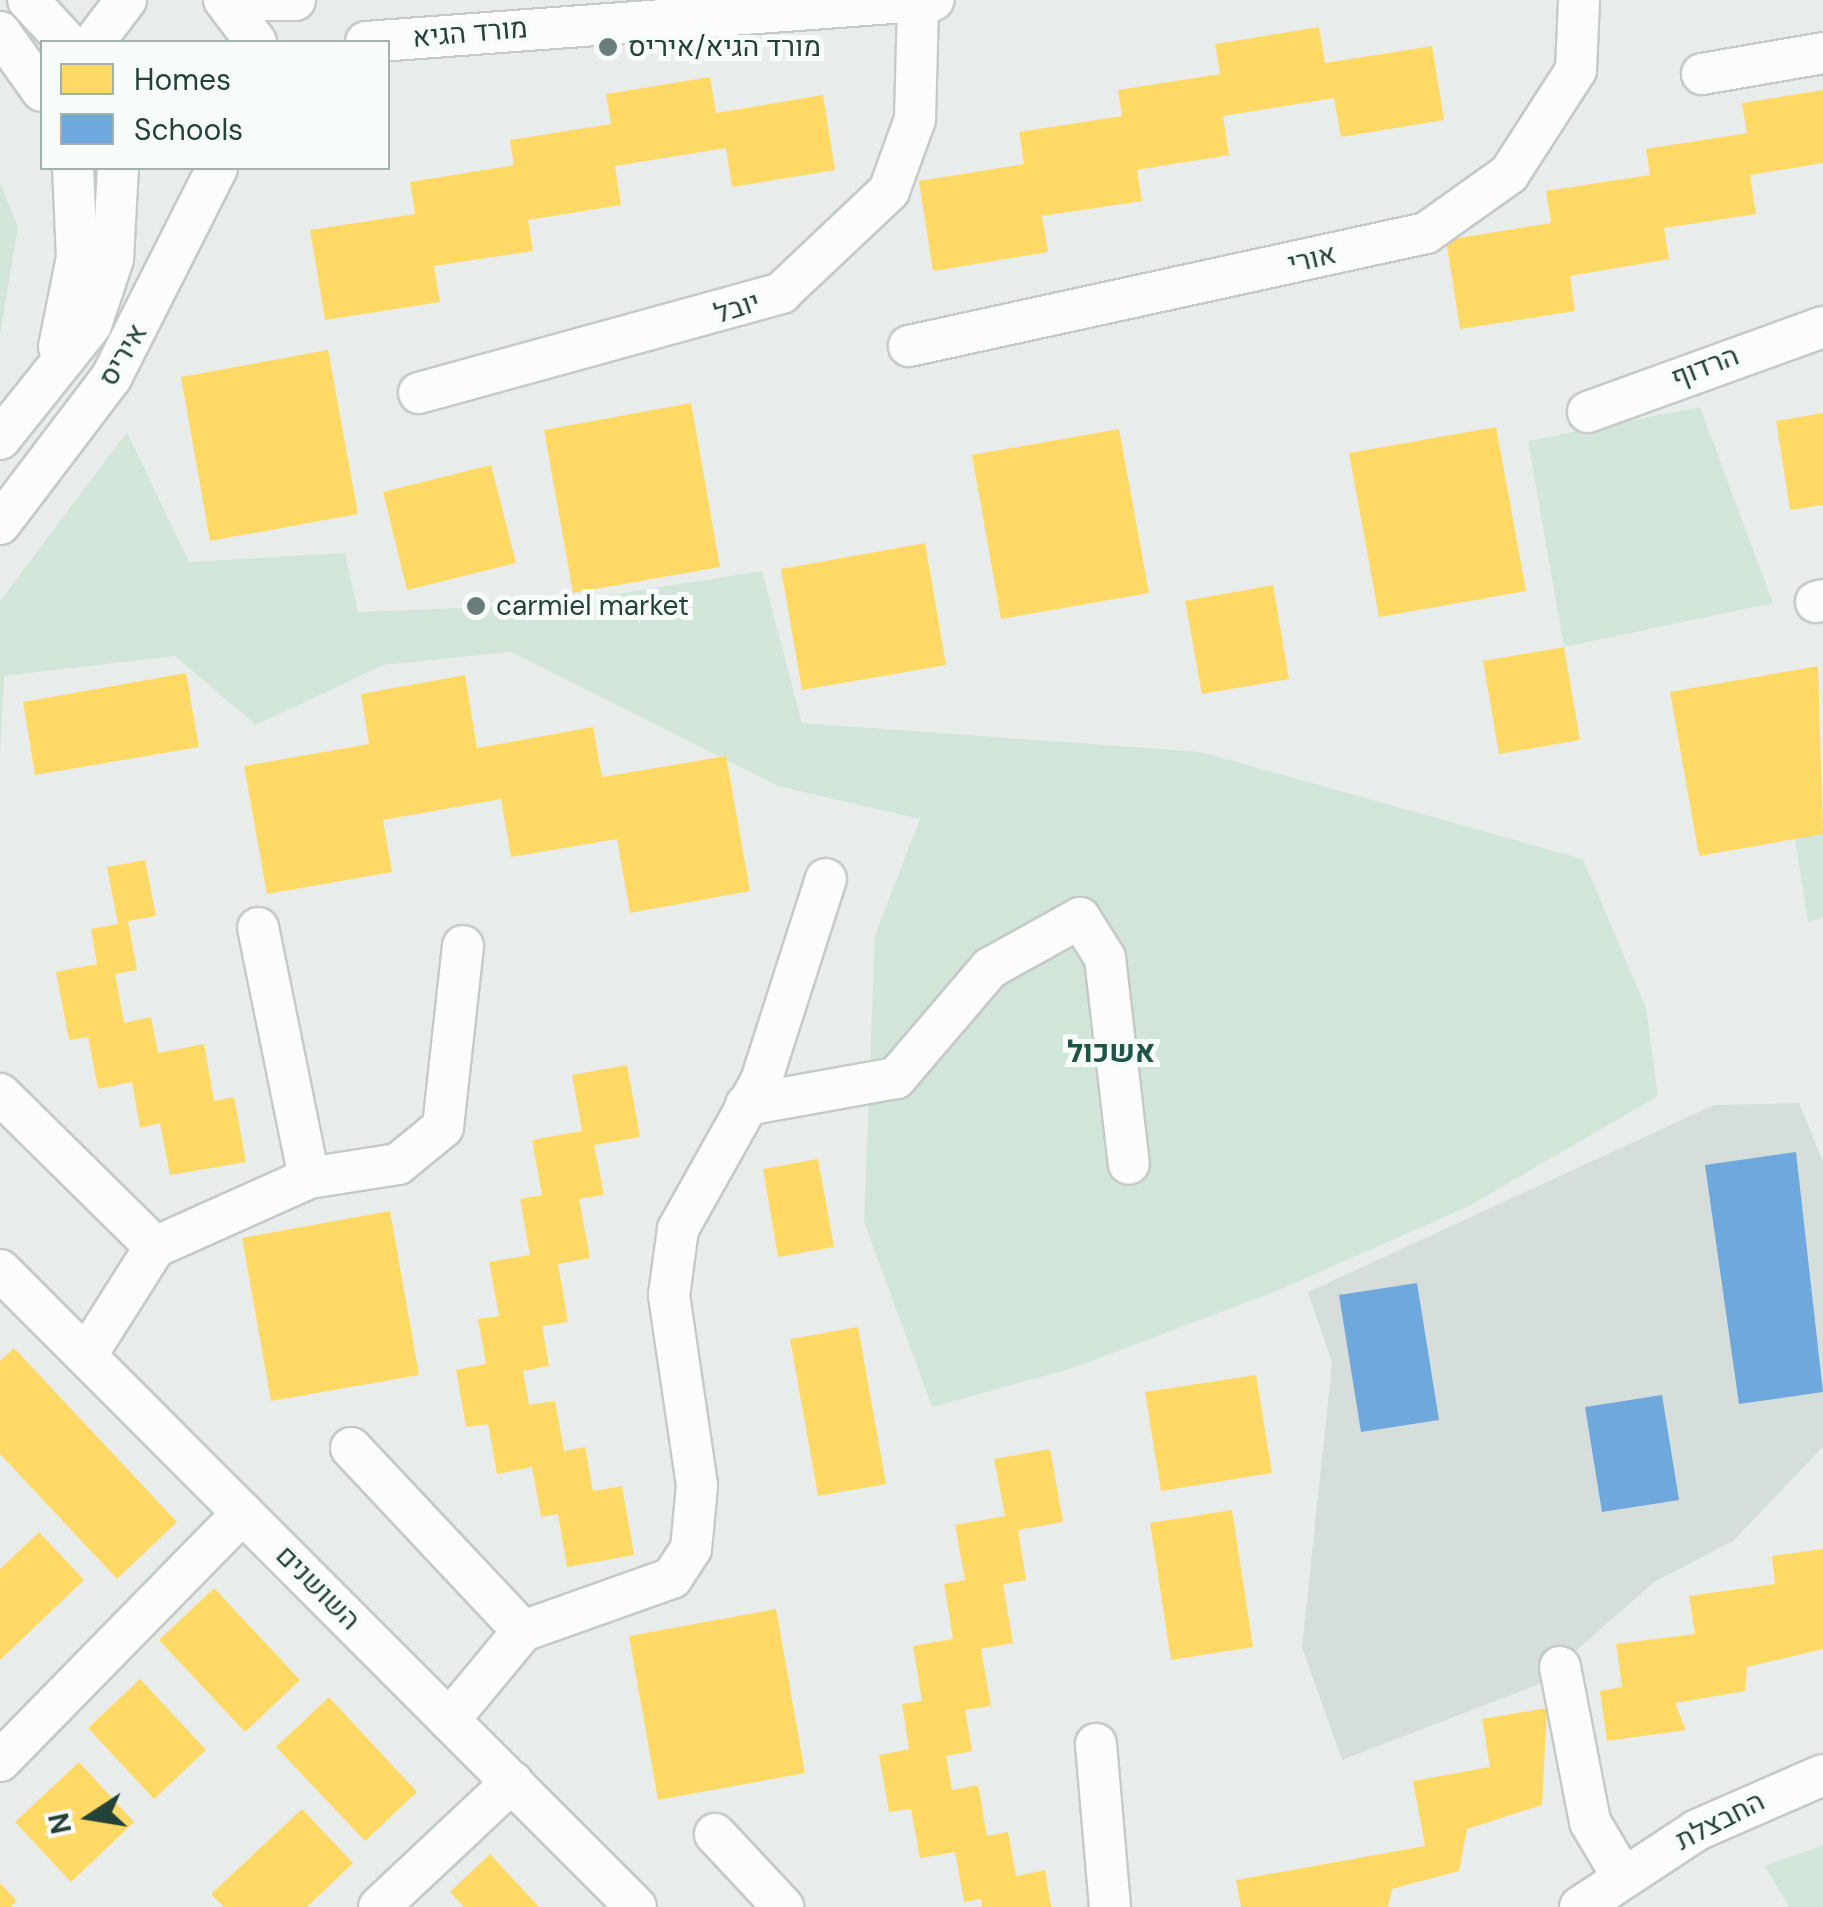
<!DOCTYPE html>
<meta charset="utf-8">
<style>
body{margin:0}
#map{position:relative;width:1823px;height:1907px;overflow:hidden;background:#e8edeb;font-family:"DM Sans",Heebo,sans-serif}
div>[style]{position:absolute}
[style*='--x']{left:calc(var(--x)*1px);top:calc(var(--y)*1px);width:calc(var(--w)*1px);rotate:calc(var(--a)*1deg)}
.built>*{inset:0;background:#d6dedb}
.green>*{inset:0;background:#d1e6d8}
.homes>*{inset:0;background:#ffd966}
.schools>*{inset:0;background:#6fa8dc}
.roads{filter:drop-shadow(2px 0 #c5cac8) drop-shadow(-2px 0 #c5cac8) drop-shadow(0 2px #c5cac8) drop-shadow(0 -2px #c5cac8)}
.minor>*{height:40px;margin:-20px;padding:0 20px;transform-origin:20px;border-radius:20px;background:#fcfcfc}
.dots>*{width:28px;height:28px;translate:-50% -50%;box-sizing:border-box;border:5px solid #f7fbf9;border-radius:50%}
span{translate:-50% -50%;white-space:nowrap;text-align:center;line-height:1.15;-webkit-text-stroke:10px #f7fbf9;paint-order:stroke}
.street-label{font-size:28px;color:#24423a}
.poi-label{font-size:28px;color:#24423a}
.left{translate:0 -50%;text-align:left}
.neighbourhood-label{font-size:30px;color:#1f5548;font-weight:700}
.legend{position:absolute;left:40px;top:40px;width:350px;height:130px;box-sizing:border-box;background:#f7fbf9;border:2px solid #a3b1ad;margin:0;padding:12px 18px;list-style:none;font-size:30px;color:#24423a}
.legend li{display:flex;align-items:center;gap:20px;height:50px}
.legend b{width:50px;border:2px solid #a3b1ad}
.north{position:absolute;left:40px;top:1767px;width:100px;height:100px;-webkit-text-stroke:8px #f7fbf9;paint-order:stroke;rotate:258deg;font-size:28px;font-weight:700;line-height:40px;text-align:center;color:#24423a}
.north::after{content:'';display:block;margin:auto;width:35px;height:45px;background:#24423a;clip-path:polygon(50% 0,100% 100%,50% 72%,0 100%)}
</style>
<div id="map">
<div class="built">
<div style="clip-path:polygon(1799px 1103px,1823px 1161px,1823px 1447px,1733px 1541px,1654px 1582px,1537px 1685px,1342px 1760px,1302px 1647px,1332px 1363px,1308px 1292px,1714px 1105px)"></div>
</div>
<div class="green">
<div style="clip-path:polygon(0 183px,18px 227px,0 335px)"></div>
<div style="clip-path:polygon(1700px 407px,1773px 603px,1564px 647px,1528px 441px)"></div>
<div style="clip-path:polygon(127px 432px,189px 562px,345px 553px,358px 612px,546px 605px,762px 571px,802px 723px,1201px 752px,1583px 859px,1646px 1008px,1658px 1096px,1467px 1207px,1279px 1290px,1073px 1368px,932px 1407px,864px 1222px,875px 935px,920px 819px,778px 786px,511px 652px,383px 665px,256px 725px,175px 656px,4px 676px,0 755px,0 601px)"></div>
<div style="clip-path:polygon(1823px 831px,1823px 917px,1808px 922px,1795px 839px)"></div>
<div style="clip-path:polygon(1823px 1845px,1823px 1907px,1789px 1907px,1765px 1866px)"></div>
</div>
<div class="homes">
<div style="clip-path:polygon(1319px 27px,1325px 63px,1432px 46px,1444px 120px,1341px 137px,1334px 98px,1223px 116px,1229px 155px,1137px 170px,1142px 201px,1042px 216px,1048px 252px,933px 271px,919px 181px,1024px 164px,1019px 132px,1122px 116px,1118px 90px,1220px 74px,1215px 44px)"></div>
<div style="clip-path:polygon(710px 77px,716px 113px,823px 95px,835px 170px,732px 187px,726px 148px,615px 166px,621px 205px,528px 220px,533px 251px,434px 266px,440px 302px,325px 320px,310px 230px,415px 214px,410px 182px,514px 165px,510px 140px,611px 124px,606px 94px)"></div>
<div style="clip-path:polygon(1823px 90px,1823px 163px,1750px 175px,1756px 214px,1664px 228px,1669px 259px,1570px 276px,1575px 311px,1460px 329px,1446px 240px,1551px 223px,1546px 191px,1650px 175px,1646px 149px,1747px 133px,1742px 103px)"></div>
<div style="clip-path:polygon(328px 350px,358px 514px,210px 541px,181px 377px)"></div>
<div style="clip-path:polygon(691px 403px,720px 567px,573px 593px,544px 430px)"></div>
<div style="clip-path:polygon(1823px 413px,1823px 505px,1790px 510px,1776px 421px)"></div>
<div style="clip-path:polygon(1496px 427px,1526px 591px,1379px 617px,1349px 453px)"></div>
<div style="clip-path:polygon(1119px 429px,1149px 593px,1001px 619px,972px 455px)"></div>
<div style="clip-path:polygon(491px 465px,516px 563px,407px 590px,383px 492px)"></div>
<div style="clip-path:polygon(925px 543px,946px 665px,802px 690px,781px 569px)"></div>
<div style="clip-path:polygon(1273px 585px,1289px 679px,1202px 694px,1185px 601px)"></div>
<div style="clip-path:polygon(1564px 647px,1580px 740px,1499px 754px,1483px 661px)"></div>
<div style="clip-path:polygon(1818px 666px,1823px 834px,1699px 856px,1670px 692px)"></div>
<div style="clip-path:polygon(186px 673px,199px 747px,35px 775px,23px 702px)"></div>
<div style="clip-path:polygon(465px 675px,477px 748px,593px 727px,602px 777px,726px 756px,750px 891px,630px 913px,617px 839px,511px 857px,501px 799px,383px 820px,392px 872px,267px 894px,244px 766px,369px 744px,361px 694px)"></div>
<div style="clip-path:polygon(145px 860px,156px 916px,128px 921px,137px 970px,115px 974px,124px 1023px,151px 1017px,158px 1053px,204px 1044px,214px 1101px,234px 1097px,246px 1162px,170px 1175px,160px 1123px,140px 1128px,132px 1082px,98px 1089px,88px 1037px,69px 1040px,56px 972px,97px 964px,91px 929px,118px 924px,107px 867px)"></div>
<div style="clip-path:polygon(627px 1065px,640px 1137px,594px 1145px,604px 1195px,579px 1199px,590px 1258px,558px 1264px,568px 1322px,542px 1326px,549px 1366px,523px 1371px,529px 1405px,555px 1401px,564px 1451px,585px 1447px,593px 1491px,622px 1486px,634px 1555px,567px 1567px,558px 1514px,541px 1517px,532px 1467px,497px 1474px,488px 1424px,466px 1427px,456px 1370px,486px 1364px,478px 1319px,499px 1316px,489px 1262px,530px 1255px,520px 1199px,542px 1195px,532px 1140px,582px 1131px,572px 1075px)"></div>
<div style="clip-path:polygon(818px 1159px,834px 1247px,778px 1257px,763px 1169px)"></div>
<div style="clip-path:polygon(390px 1211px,419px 1375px,271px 1401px,242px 1238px)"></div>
<div style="clip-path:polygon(858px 1327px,886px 1484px,818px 1496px,790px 1339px)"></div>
<div style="clip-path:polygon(14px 1348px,177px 1522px,117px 1579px,0 1454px,0 1361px)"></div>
<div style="clip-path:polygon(1256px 1375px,1272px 1473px,1161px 1491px,1145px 1392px)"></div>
<div style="clip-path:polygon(1050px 1449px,1063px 1522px,1018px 1530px,1026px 1580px,1003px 1584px,1013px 1643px,981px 1649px,991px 1706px,965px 1710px,972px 1751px,946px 1756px,952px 1790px,978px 1785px,987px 1836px,1008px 1832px,1016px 1876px,1045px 1870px,1051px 1907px,982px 1907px,981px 1899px,964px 1902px,955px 1852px,920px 1858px,911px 1809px,889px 1812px,879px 1755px,909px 1749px,902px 1704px,922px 1701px,913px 1646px,953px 1639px,944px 1584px,965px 1580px,955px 1525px,1005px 1516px,994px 1459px)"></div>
<div style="clip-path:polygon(1232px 1510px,1253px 1647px,1171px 1660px,1150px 1523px)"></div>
<div style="clip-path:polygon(39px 1532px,84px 1580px,0 1660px,0 1569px)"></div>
<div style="clip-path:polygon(1823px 1549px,1823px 1649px,1747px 1667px,1745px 1691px,1675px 1703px,1686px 1730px,1607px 1741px,1600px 1691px,1622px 1687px,1616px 1644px,1695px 1634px,1689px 1596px,1775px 1584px,1772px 1556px)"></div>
<div style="clip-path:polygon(214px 1588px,300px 1680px,245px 1732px,159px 1640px)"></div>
<div style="clip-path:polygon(776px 1609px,805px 1773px,658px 1800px,629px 1636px)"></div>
<div style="clip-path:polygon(140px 1679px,206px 1750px,154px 1799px,88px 1728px)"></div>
<div style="clip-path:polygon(329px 1697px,417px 1792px,365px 1841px,276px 1747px)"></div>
<div style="clip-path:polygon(1547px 1708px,1542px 1805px,1467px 1829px,1459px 1871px,1392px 1889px,1388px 1907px,1241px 1907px,1236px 1880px,1425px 1846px,1413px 1781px,1490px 1767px,1482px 1719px)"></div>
<div style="clip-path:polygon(79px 1762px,134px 1822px,71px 1882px,15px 1822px)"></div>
<div style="clip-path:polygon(302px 1809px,353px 1863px,307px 1907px,224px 1907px,211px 1894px)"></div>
<div style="clip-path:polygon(490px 1854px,539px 1907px,464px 1907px,450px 1892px)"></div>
<div style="clip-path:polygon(0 1883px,17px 1901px,10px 1907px,0 1907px)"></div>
</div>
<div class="schools">
<div style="clip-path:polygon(1796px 1152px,1823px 1392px,1739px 1404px,1705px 1165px)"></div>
<div style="clip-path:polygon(1417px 1283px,1439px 1420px,1361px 1432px,1339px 1295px)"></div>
<div style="clip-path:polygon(1662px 1395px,1679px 1500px,1602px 1512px,1585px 1407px)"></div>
</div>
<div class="roads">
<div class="minor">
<div style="--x:28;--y:0;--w:57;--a:47.1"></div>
<div style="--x:224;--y:0;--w:53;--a:52.7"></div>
<div style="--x:264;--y:0;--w:31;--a:0"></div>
<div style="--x:0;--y:32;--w:72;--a:54.6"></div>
<div style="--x:94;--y:42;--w:53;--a:-52.7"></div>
<div style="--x:366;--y:42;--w:569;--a:-4.24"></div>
<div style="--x:1702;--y:74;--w:123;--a:-9.8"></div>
<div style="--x:909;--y:346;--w:529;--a:-12.33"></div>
<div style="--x:1426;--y:233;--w:102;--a:-35.4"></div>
<div style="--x:1509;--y:174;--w:124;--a:-57.2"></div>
<div style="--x:1576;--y:70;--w:70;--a:-87.5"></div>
<div style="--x:59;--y:347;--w:91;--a:-78.6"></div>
<div style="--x:77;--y:258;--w:90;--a:-92.5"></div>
<div style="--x:419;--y:393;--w:376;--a:-15.4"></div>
<div style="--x:781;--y:293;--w:149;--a:-43.4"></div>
<div style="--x:889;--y:191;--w:77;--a:-70.1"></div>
<div style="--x:915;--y:119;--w:118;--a:-88.5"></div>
<div style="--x:1588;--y:412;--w:250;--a:-19.9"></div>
<div style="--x:0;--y:439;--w:146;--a:-51.4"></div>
<div style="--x:91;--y:325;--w:70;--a:-71.6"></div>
<div style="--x:113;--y:259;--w:91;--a:-86.9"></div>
<div style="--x:0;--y:524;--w:183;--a:-52.8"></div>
<div style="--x:111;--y:378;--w:235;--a:-63.2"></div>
<div style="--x:1816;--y:602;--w:7;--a:-16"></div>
<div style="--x:0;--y:1094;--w:218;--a:44.6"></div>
<div style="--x:746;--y:1105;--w:152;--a:-10.2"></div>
<div style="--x:896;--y:1078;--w:145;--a:-49.5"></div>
<div style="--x:990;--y:968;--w:103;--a:-29.1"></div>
<div style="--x:1080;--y:918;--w:47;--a:58"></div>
<div style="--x:1105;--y:958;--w:207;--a:83.4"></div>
<div style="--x:309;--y:1178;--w:90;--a:-8.9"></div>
<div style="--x:398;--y:1164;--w:58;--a:-39.4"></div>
<div style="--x:443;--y:1127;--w:182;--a:-83.7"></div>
<div style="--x:0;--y:1270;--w:900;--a:45.05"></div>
<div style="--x:86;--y:1356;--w:129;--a:-57.7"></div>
<div style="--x:155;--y:1247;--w:169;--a:-24.1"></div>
<div style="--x:309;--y:1178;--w:255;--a:-101.5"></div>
<div style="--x:351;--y:1448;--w:251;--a:46.8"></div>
<div style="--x:1560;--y:1667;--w:158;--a:79"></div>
<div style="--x:1590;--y:1822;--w:63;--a:59.3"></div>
<div style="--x:449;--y:1720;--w:116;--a:-50.3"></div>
<div style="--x:523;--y:1631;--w:158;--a:-19.6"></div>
<div style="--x:672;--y:1578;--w:35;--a:-57"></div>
<div style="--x:691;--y:1549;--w:64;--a:-84.6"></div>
<div style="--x:697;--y:1485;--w:192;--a:-98.4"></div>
<div style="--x:669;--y:1295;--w:67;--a:-82.2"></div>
<div style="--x:678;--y:1229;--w:170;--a:-60.7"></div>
<div style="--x:761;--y:1081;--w:212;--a:-72.2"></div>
<div style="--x:1096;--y:1744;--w:164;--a:85.1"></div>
<div style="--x:0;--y:1761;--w:347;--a:-45.6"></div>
<div style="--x:715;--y:1834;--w:100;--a:47"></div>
<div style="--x:379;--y:1907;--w:183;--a:-43.2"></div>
<div style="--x:1580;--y:1907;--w:140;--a:-33.3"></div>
<div style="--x:1697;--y:1830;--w:137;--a:-23.6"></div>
</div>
</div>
<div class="dots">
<div style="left:608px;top:47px;background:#697e78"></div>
<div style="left:476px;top:606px;background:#697e78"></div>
</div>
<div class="street-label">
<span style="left:470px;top:33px;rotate:-5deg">מורד הגיא</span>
<span style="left:1312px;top:259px;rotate:-13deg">אורי</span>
<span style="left:737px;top:308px;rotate:-18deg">יובל</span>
<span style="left:123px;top:355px;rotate:-59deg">איריס</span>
<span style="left:1705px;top:367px;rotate:-21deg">הרדוף</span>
<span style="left:318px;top:1588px;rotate:45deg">השושנים</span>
<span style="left:1720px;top:1821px;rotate:-27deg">החבצלת</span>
</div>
<div class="poi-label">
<span class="left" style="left:628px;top:47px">מורד הגיא/איריס</span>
<span class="left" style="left:496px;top:606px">carmiel market</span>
</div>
<div class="neighbourhood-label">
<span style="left:1111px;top:1052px">אשכול</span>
</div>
<ul class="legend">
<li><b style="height:28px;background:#ffd966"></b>Homes</li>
<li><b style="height:28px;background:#6fa8dc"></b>Schools</li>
</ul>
<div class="north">N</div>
</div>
